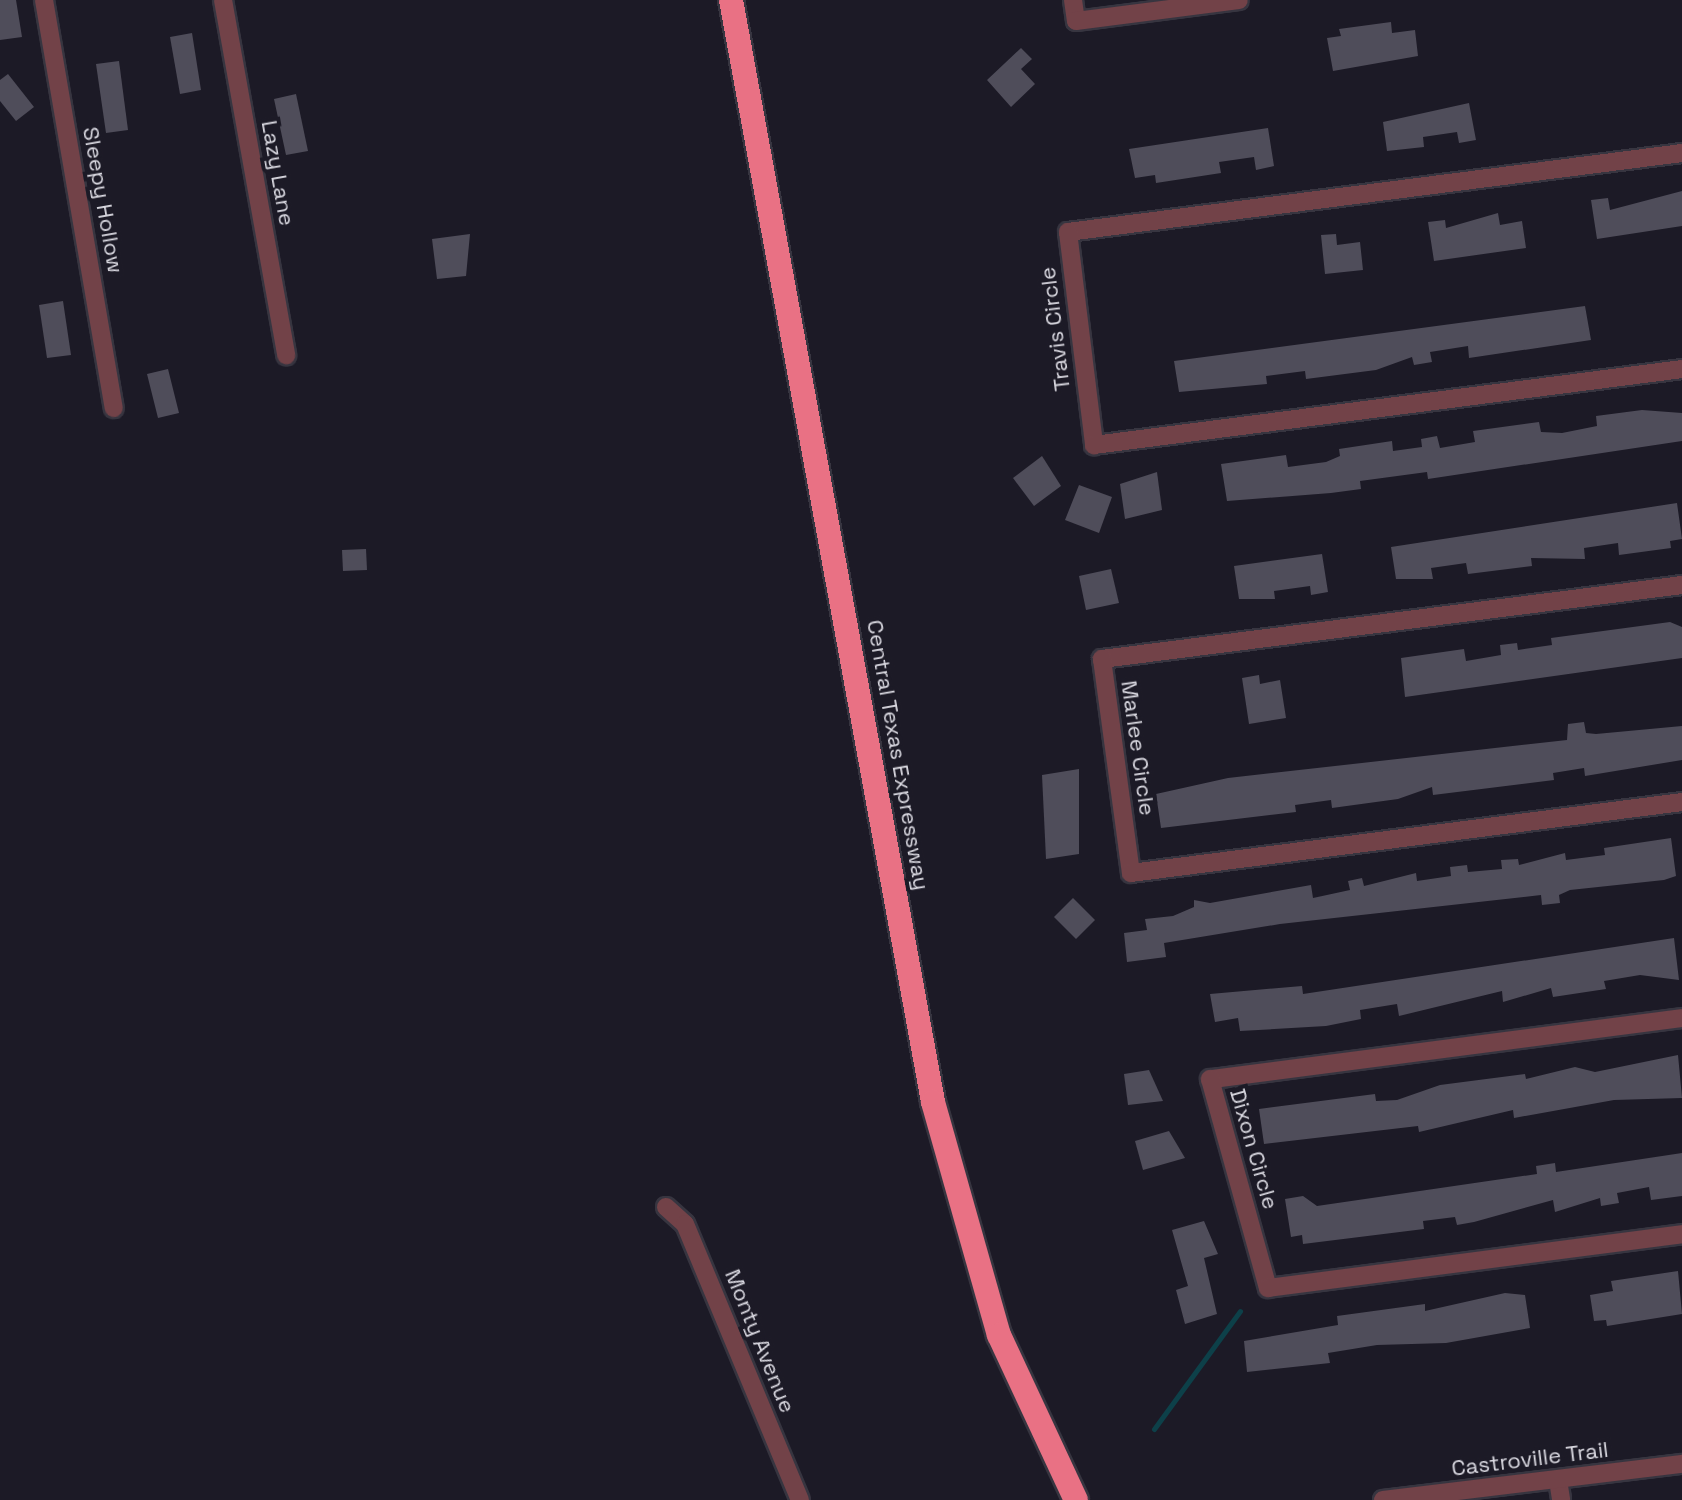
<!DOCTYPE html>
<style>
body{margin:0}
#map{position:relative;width:1682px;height:1500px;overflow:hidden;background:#1c1a26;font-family:"Space Grotesk",sans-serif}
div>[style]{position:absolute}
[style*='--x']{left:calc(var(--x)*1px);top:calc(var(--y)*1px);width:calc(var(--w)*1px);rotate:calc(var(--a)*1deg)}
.stream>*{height:5px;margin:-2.5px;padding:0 2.5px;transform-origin:2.5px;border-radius:2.5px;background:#0d4049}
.building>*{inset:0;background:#4f4d5a}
.roads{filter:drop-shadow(2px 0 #373540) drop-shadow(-2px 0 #373540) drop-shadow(0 2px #373540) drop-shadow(0 -2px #373540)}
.minor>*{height:18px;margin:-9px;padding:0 9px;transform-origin:9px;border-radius:9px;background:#724248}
.highway>*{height:24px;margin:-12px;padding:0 12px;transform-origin:12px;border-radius:12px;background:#e97184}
span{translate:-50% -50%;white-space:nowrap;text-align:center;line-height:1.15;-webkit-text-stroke:8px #1c1a26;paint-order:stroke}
.street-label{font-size:22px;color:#dbdae2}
</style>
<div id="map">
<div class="stream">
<div style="--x:1154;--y:1429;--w:146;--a:-53.9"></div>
</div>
<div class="building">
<div style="clip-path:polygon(0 0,16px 0,22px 37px,0 40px)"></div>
<div style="clip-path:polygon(1391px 22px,1392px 33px,1415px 30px,1418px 56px,1333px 71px,1327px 38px,1341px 36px,1339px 29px)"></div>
<div style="clip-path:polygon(192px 33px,201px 90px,180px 94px,170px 37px)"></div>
<div style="clip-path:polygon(1021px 48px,1032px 59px,1021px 69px,1035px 84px,1011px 107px,987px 80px)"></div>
<div style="clip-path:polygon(119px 61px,128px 130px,106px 133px,96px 64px)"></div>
<div style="clip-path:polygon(8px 74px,34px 107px,16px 121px,0 101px,0 80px)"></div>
<div style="clip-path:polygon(296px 94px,308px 151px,286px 155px,274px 99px)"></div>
<div style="clip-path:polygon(1469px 103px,1476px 140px,1459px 143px,1457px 132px,1423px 137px,1424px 147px,1387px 151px,1383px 122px)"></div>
<div style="clip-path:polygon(1268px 128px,1274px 166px,1256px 170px,1254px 157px,1219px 162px,1221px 173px,1156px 183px,1155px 175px,1135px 178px,1129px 149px)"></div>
<div style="clip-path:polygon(1682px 191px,1682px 226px,1597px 239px,1591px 200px,1608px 198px,1610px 210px)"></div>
<div style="clip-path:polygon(1498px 213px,1500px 225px,1522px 221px,1526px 248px,1434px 261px,1428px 222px,1445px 220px,1446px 228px)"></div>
<div style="clip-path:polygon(470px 234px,466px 276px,437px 279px,432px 239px)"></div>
<div style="clip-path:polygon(1336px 234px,1337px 245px,1360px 242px,1363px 270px,1325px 274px,1321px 235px)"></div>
<div style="clip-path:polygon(63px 301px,71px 355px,47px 358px,39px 305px)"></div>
<div style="clip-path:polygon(1585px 306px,1591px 340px,1469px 358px,1468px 346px,1430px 352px,1432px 362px,1414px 365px,1412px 357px,1376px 370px,1306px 379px,1305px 371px,1266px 376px,1267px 384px,1179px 392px,1174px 361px)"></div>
<div style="clip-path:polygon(168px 369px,179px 413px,158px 418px,147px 374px)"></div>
<div style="clip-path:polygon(1642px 410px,1682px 413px,1682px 441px,1428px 479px,1427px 472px,1360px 481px,1361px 489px,1331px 493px,1227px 501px,1221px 464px,1286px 455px,1288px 467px,1326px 462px,1340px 456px,1339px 449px,1392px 441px,1393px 451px,1422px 447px,1421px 439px,1437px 436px,1440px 448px,1475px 442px,1473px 431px,1539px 422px,1541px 432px,1562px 433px,1597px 426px,1596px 416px)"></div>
<div style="clip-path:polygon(1042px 456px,1061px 486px,1034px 506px,1013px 478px)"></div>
<div style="clip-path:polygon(1157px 472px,1162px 510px,1125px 519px,1120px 484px)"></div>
<div style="clip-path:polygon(1079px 485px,1112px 497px,1099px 533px,1065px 520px)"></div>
<div style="clip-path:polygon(1677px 503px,1682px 539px,1670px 541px,1671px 548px,1619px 555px,1618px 543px,1584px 548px,1585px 559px,1531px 558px,1532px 566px,1468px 574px,1466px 563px,1431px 568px,1433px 579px,1396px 579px,1391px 547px)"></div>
<div style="clip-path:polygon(366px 549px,367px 570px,343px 571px,342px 550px)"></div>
<div style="clip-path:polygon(1322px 554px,1328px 592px,1311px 595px,1310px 586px,1274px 591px,1275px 599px,1239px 599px,1234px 566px)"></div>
<div style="clip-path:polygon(1111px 569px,1119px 603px,1086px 610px,1079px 576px)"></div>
<div style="clip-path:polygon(1670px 622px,1682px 627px,1682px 658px,1405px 697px,1401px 658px,1464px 649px,1466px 661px,1501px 655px,1500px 645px,1517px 643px,1518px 650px,1552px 645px,1551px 638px)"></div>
<div style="clip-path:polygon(1259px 675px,1260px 684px,1280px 680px,1286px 718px,1249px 724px,1242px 678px)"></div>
<div style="clip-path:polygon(1584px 722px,1586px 733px,1596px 734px,1682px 726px,1682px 760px,1585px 776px,1584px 768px,1553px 773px,1554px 780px,1433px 795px,1432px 787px,1398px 799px,1332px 808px,1331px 800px,1295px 805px,1296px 812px,1161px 828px,1156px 794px,1228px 778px,1567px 740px,1568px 724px)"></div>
<div style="clip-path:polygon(1079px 769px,1079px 854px,1046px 859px,1042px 775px)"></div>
<div style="clip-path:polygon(1671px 838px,1676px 876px,1664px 880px,1570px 890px,1559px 895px,1560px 903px,1542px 905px,1541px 895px,1280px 924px,1164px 943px,1166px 957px,1127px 962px,1124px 933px,1147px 930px,1145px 919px,1173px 916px,1194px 907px,1194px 900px,1210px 903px,1311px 885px,1313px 898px,1350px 890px,1348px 881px,1362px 878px,1364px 886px,1416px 873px,1417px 881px,1451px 876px,1450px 867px,1467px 865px,1468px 872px,1502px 869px,1501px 860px,1518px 859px,1519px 865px,1565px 853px,1566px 860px,1605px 855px,1604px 848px)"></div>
<div style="clip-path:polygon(1073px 898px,1095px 920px,1076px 939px,1054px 917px)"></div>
<div style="clip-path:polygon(1674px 938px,1679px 980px,1640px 975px,1604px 981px,1606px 989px,1553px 997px,1551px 988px,1503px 1002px,1502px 991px,1399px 1016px,1397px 1004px,1360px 1010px,1361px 1019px,1326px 1026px,1240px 1031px,1238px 1018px,1215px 1022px,1210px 994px,1302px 986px,1303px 994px)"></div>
<div style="clip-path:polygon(1678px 1055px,1682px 1098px,1614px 1100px,1514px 1118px,1513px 1110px,1419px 1132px,1418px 1126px,1264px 1144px,1259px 1109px,1375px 1094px,1376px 1101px,1397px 1100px,1440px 1085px,1525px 1074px,1526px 1079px,1575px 1067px,1595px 1072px)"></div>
<div style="clip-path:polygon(1149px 1070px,1163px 1101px,1128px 1105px,1124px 1074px)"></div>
<div style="clip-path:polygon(1169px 1131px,1185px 1158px,1143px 1170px,1135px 1141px)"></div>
<div style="clip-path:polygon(1682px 1153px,1682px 1196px,1651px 1200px,1649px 1187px,1617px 1193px,1619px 1203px,1601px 1206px,1600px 1198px,1555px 1212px,1553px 1200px,1474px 1222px,1457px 1225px,1455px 1217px,1423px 1221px,1424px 1229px,1303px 1244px,1302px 1235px,1291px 1237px,1285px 1199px,1303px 1196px,1317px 1206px,1537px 1174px,1536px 1166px,1555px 1163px,1556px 1172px)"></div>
<div style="clip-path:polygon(1204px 1221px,1218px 1254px,1204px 1258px,1217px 1314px,1185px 1324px,1176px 1290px,1188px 1286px,1172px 1230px)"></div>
<div style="clip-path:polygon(1678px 1271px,1682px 1314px,1607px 1326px,1606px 1320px,1594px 1321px,1590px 1295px,1613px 1291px,1611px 1281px)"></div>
<div style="clip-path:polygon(1505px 1293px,1525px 1295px,1530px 1328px,1446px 1343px,1377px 1345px,1328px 1353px,1330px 1363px,1247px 1372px,1244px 1341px,1338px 1325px,1337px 1316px,1425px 1304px,1425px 1311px)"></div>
</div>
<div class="roads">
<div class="minor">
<div style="--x:44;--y:0;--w:414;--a:80.3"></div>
<div style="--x:223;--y:0;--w:361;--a:79.9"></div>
<div style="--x:1073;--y:0;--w:21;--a:82"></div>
<div style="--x:1076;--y:21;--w:164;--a:-7.3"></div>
<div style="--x:1682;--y:153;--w:619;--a:172.67"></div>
<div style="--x:1068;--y:232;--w:215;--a:83"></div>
<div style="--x:1094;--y:445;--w:593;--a:-7.36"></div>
<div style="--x:1682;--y:585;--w:585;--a:172.73"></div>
<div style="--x:1102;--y:659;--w:216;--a:82.3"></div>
<div style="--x:1131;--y:873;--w:556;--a:-7.34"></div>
<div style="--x:1682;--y:1018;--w:476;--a:172.6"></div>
<div style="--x:1210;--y:1079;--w:217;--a:74.5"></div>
<div style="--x:1268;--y:1288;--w:418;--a:-7.4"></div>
<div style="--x:666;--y:1207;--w:25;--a:42"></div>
<div style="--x:685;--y:1224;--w:299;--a:67.4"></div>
<div style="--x:1558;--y:1480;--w:20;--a:81"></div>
<div style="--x:1383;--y:1500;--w:301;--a:-6.9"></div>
</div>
<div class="highway">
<div style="--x:731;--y:0;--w:1120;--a:79.61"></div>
<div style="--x:933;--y:1102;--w:242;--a:74.2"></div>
<div style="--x:999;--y:1335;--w:182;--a:65"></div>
</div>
</div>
<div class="street-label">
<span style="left:278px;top:173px;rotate:80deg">Lazy Lane</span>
<span style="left:103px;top:200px;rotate:80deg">Sleepy Hollow</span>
<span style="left:1055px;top:329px;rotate:-97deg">Travis Circle</span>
<span style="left:1138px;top:748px;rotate:82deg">Marlee Circle</span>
<span style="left:898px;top:755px;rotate:80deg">Central Texas Expressway</span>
<span style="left:1254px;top:1149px;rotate:74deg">Dixon Circle</span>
<span style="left:760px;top:1341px;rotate:68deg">Monty Avenue</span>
<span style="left:1530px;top:1459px;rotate:-7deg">Castroville Trail</span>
</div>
</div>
